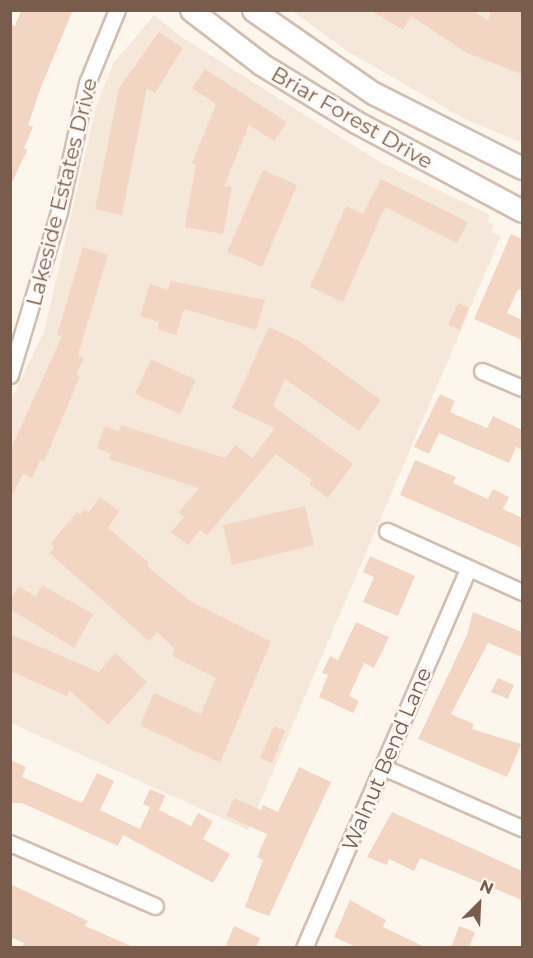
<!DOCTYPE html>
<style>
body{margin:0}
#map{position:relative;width:533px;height:958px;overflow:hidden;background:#fdf6ec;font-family:Montserrat,sans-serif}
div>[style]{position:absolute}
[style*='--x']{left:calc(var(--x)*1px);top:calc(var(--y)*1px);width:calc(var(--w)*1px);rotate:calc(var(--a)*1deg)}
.residential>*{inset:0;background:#f5e8da}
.building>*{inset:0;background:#f3d5c3}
.roads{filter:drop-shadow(2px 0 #d1beb0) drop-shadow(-2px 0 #d1beb0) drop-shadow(0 2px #d1beb0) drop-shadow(0 -2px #d1beb0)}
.minor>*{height:15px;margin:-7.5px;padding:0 7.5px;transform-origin:7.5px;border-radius:7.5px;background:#fff}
.secondary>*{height:21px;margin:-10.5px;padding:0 10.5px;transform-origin:10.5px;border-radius:10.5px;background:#fff}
span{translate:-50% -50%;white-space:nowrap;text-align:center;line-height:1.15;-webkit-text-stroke:5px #fffaf3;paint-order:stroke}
.street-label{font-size:21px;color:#7a5c4d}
.frame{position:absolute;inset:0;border:12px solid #7a5c4d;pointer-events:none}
.north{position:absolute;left:449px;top:874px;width:60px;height:60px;-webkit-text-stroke:4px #fffaf3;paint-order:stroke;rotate:24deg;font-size:16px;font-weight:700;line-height:24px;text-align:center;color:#7a5c4d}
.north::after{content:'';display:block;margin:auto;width:21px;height:27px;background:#7a5c4d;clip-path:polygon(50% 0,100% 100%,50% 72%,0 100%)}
</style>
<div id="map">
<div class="residential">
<div style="clip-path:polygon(292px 11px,522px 11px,522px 143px,463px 118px,347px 51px)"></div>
<div style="clip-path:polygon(154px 15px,183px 38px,380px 162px,490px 215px,488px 222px,494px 224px,491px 232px,501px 236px,248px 830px,11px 723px,10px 402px,44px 332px,96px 107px,113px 64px)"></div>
</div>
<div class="building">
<div style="clip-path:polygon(21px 10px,73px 10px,41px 87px,28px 125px,33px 127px,24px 148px,27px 150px,10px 187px,10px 24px,15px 26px)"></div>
<div style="clip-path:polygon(370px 10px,472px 10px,488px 20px,491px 10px,522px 10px,522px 74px,467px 53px,411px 16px,403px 30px)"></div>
<div style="clip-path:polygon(159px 32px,183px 48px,155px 93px,147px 88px,122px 215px,95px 209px,119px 88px)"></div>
<div style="clip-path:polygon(205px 69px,287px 122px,274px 141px,249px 125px,224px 186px,232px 187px,223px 234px,185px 227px,196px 164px,192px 163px,216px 104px,192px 88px)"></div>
<div style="clip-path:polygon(263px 170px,297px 185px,262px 267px,227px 252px)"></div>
<div style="clip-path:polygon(381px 179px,468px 222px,457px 243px,385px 207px,343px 302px,310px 287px,346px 206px,363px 214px)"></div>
<div style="clip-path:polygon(511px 234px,522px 239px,522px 291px,518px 289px,507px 313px,522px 320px,522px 340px,474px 319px)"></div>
<div style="clip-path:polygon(83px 247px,108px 255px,78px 355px,84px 358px,76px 375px,80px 376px,44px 462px,40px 460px,32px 478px,23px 474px,10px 499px,10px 451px,62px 336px,57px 335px)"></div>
<div style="clip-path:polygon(171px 281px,265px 300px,256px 330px,184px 309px,176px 335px,157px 329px,159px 322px,140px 316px,150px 284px,168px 290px)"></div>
<div style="clip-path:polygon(458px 303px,469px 308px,460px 330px,448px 325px)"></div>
<div style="clip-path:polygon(269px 327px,299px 341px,381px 400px,359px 431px,285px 379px,273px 406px,353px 464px,328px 498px,309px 484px,312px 480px,276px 454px,207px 535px,200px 530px,188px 545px,171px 532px,184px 517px,179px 512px,199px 488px,109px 459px,111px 454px,97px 448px,105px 426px,119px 432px,121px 425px,225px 458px,236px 445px,252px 458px,275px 428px,232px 408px)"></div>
<div style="clip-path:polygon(151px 359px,196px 380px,180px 414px,135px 394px)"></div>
<div style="clip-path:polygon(440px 394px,455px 401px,450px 412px,487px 428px,493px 416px,522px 430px,522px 450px,516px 447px,509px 463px,439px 433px,429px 454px,414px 447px)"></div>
<div style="clip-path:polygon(415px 460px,456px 477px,453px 483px,488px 499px,493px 489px,509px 497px,503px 509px,522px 518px,522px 548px,400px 495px)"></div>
<div style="clip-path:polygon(100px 497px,119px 511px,108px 528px,149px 563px,147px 566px,193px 603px,271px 641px,220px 763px,140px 725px,154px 693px,201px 714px,216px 678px,172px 656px,175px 649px,157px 632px,149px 641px,49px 553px,54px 547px,51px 543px,77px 512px,80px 514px,85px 509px,89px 512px)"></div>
<div style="clip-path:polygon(305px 506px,314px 545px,232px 565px,223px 525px)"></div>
<div style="clip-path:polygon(370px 556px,415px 576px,398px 616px,363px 602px,374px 577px,363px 572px)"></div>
<div style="clip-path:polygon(42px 585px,93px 614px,74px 648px,10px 609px,10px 601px,19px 586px,36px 597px)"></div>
<div style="clip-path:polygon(473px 612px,522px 632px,522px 657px,488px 643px,451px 714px,474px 724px,472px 729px,521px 744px,507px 777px,418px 739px,467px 635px)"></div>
<div style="clip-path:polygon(356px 622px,389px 637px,374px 668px,364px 663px,349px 696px,359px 701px,353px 713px,319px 697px,328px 675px,322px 673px,330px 656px,338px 660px)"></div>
<div style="clip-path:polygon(10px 634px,99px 672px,115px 653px,147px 682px,108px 725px,69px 690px,67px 696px,10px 671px)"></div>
<div style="clip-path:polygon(498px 678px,514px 685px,508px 699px,491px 692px)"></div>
<div style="clip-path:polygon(274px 726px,285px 731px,272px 763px,260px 758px)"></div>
<div style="clip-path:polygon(10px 760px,26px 767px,22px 777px,82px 803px,97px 773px,114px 781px,100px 810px,140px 829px,150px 807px,143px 804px,150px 789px,165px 796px,159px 810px,191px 826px,198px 813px,213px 821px,203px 839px,230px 854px,213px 883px,123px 835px,118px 846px,22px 803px,10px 803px)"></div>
<div style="clip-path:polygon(299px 767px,331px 782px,269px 916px,245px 907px,263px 860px,257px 857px,267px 834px,226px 816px,234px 798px,261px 810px,263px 805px,278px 812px)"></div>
<div style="clip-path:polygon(392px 812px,522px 871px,522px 900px,420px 858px,414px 871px,389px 859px,387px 865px,367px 857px)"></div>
<div style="clip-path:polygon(10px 884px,88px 921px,85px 926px,136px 948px,22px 948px,24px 943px,10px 937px)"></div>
<div style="clip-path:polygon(350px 900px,386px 920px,383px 927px,427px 948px,358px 948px,334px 937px)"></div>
<div style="clip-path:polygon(234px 926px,260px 938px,256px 948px,225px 948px)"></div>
<div style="clip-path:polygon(459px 926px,475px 932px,469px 948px,451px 948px)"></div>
</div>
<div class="roads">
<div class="minor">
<div style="--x:482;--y:371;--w:43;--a:23"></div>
<div style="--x:10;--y:375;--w:170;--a:-73.3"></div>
<div style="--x:59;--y:212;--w:132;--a:-77.8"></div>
<div style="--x:87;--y:83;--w:79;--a:-67.7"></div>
<div style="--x:387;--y:531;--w:148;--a:24.3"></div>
<div style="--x:385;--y:768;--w:150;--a:23.7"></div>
<div style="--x:10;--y:843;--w:158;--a:23.5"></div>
<div style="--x:304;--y:948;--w:413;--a:-66.6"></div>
</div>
<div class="secondary">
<div style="--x:191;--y:10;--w:88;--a:37.6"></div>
<div style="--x:261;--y:64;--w:111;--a:31.4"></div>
<div style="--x:356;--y:122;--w:188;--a:28.2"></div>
<div style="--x:253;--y:10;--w:146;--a:34.7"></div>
<div style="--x:373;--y:93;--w:167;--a:26.7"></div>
</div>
</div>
<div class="street-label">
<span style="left:352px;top:118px;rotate:30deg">Briar Forest Drive</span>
<span style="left:62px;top:192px;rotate:-76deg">Lakeside Estates Drive</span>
<span style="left:387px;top:759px;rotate:-67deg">Walnut Bend Lane</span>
</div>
<div class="frame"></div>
<div class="north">N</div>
</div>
